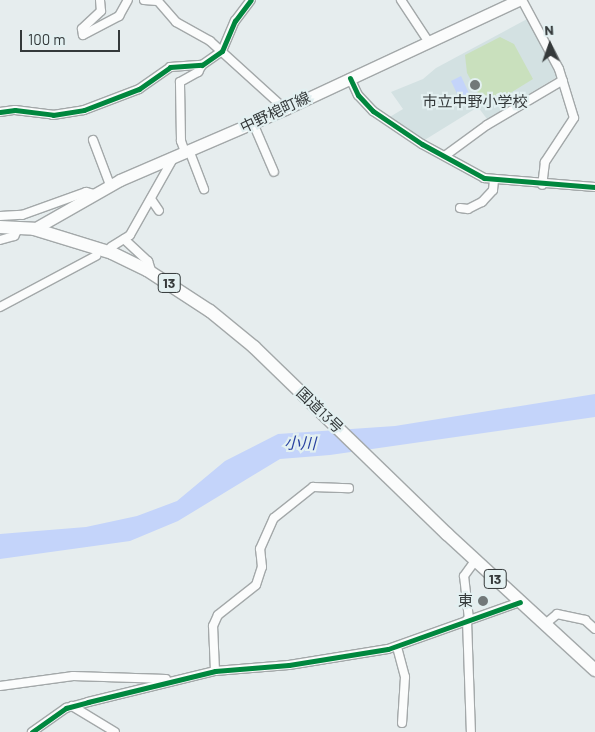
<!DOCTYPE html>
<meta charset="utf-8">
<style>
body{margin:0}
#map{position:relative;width:595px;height:732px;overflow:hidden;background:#e6edee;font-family:Barlow,"Noto Sans JP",sans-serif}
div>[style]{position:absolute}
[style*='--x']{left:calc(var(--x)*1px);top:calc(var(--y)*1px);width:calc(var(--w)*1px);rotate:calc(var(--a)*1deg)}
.built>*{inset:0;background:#d3e1e2}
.green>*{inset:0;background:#c9e0bd}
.water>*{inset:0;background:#c4d4fa}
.roads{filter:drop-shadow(1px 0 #a3a8a9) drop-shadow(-1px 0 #a3a8a9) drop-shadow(0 1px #a3a8a9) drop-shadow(0 -1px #a3a8a9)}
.minor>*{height:8px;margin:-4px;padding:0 4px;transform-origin:4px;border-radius:4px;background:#fbfcfc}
.secondary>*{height:11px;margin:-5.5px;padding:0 5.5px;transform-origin:5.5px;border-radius:5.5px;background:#fbfcfc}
.trunk>*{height:12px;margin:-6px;padding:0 6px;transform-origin:6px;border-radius:6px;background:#fbfcfc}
.cycleway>*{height:5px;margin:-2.5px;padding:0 2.5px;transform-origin:2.5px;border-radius:2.5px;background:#00873e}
.dots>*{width:14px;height:14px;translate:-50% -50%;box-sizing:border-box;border:2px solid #e3f0f1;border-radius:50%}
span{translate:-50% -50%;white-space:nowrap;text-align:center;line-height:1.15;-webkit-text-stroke:4.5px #e3f0f1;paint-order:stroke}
.shield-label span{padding:1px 4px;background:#e3f0f1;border:1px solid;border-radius:4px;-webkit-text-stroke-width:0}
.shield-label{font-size:14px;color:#34393a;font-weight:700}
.poi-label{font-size:15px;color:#34393a}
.right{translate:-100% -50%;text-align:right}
.street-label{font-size:15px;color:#34393a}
.water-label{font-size:16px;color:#2841a1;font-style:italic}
.north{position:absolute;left:525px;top:20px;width:50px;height:50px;-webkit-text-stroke:4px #e3f0f1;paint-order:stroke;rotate:357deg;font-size:14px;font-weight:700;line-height:20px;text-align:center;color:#34393a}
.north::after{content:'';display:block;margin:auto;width:18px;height:22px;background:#34393a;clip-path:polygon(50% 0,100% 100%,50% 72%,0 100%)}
.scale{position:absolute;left:20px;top:30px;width:100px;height:22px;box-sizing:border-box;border:2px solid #34393a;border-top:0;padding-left:6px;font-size:15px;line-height:18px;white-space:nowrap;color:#34393a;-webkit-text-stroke:4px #e3f0f1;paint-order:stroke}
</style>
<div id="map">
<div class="built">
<div style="clip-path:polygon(529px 18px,557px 77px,487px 119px,478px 107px,423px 141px,388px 118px,403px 109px,391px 92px,423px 79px,436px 68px)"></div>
</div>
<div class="green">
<div style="clip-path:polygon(500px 37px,514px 44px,533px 79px,486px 108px,467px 73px,465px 55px)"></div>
</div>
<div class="water">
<div style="clip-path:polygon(461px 76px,472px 100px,462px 104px,451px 81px)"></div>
<div style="clip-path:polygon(595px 394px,595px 417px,330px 455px,280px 459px,178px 521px,130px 541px,0 559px,0 534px,86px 527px,137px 516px,177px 501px,225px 461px,278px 434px,395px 426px)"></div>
</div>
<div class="roads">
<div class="minor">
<div style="--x:100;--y:0;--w:11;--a:85"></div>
<div style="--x:101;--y:11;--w:26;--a:137"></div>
<div style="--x:82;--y:29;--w:6;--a:81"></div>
<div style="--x:83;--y:35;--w:41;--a:-27.8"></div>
<div style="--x:119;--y:16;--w:18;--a:-61"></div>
<div style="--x:144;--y:0;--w:13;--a:4"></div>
<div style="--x:157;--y:0;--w:29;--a:49"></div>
<div style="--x:176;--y:22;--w:39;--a:29"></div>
<div style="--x:210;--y:41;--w:101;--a:42.2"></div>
<div style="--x:401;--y:0;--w:49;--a:56.6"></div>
<div style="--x:522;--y:0;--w:78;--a:61.8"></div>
<div style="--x:559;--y:69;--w:51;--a:73"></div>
<div style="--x:574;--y:118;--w:53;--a:123.4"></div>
<div style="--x:545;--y:162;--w:23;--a:97"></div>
<div style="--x:350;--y:78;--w:19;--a:65"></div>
<div style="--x:358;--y:95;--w:22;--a:47"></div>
<div style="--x:373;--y:111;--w:59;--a:34"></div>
<div style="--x:422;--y:144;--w:71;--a:28.7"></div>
<div style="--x:484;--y:178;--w:111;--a:4.6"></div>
<div style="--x:0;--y:112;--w:15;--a:-8"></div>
<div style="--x:15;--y:110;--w:38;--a:7"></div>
<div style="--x:53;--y:115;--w:31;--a:-9"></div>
<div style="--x:84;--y:110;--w:59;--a:-20.9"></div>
<div style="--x:139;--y:89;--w:38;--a:-35"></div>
<div style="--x:170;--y:67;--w:32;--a:-4"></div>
<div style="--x:202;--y:65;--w:24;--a:-35"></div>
<div style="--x:222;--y:51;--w:33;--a:-67"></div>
<div style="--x:235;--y:21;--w:26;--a:-53"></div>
<div style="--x:253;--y:123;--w:53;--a:66.8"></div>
<div style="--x:93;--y:140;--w:48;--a:69.3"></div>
<div style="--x:189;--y:150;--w:42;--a:69"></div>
<div style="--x:185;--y:152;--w:12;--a:-110"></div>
<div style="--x:181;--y:141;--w:59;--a:-91"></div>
<div style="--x:180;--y:82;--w:21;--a:-29"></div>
<div style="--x:198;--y:72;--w:8;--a:-60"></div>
<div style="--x:446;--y:155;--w:51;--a:-36.2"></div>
<div style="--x:487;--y:125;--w:88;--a:-30.6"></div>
<div style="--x:151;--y:199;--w:14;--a:56"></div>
<div style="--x:460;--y:208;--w:8;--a:7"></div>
<div style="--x:468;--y:209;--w:16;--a:-27"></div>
<div style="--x:482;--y:202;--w:16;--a:-47"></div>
<div style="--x:493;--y:190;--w:9;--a:-84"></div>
<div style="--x:0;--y:216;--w:22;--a:-3"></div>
<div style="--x:22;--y:215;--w:68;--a:-19.8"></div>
<div style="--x:86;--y:192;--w:9;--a:13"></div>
<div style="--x:124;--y:239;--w:33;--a:43"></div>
<div style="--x:148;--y:261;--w:13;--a:72"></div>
<div style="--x:0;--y:240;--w:15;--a:-16"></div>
<div style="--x:14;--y:236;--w:9;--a:-58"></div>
<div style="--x:111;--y:247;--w:22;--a:-32"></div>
<div style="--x:130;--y:235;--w:90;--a:-60.6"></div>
<div style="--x:0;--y:307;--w:109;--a:-28"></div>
<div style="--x:469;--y:619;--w:43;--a:-96.6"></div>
<div style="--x:464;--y:576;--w:19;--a:-54"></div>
<div style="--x:467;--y:620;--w:112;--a:88"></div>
<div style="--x:544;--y:625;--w:17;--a:-40"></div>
<div style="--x:557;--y:614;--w:29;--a:12"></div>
<div style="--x:585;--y:620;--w:13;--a:42"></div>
<div style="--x:397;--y:647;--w:31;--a:75"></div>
<div style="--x:405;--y:677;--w:46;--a:93.7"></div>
<div style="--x:215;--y:671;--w:45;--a:-92.5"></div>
<div style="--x:213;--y:626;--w:12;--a:-66"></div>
<div style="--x:218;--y:615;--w:48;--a:-38.3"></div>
<div style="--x:256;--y:585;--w:19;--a:-72"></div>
<div style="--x:262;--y:567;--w:18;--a:-96"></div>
<div style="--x:260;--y:549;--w:34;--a:-66"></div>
<div style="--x:274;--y:518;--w:50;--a:-38.5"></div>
<div style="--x:313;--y:487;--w:36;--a:2"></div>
<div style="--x:0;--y:686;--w:74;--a:-7.8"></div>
<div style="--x:73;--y:676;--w:93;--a:1.8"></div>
<div style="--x:72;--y:706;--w:50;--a:31.2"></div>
<div style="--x:32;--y:732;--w:42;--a:-35.2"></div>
<div style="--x:66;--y:708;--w:23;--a:-15"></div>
<div style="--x:88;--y:702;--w:131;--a:-13.7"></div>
<div style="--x:215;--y:671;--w:74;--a:-4.6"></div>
<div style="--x:289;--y:665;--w:100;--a:-9.2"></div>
<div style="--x:388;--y:649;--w:140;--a:-19.6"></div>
</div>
<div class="secondary">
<div style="--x:34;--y:229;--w:99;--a:-29.7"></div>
<div style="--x:120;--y:180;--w:180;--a:-23.3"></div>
<div style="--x:285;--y:109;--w:258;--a:-25"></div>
</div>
<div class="trunk">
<div style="--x:0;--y:227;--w:34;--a:3"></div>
<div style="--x:34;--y:229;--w:82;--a:17.1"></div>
<div style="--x:112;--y:253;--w:39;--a:26"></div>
<div style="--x:147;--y:270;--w:75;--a:33.1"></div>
<div style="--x:210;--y:311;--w:57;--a:39.3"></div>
<div style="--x:254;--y:347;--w:269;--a:44.1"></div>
<div style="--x:447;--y:534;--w:201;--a:42.6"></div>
</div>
</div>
<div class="cycleway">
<div style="--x:350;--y:78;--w:19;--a:65"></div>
<div style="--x:358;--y:95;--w:22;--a:47"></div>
<div style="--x:373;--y:111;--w:59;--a:34"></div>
<div style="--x:422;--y:144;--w:71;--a:28.7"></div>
<div style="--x:484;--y:178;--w:111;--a:4.6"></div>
<div style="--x:0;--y:112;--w:15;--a:-8"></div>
<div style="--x:15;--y:110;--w:38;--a:7"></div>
<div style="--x:53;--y:115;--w:31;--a:-9"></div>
<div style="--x:84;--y:110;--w:59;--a:-20.9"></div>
<div style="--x:139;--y:89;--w:38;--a:-35"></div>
<div style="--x:170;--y:67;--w:32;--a:-4"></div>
<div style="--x:202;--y:65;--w:24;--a:-35"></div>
<div style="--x:222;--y:51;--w:33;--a:-67"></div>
<div style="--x:235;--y:21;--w:26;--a:-53"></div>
<div style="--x:32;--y:732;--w:42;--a:-35.2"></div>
<div style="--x:66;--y:708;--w:23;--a:-15"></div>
<div style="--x:88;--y:702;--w:131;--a:-13.7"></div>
<div style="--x:215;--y:671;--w:74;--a:-4.6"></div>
<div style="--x:289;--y:665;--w:100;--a:-9.2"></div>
<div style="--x:388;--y:649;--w:140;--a:-19.6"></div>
</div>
<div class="dots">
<div style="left:475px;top:85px;background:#727879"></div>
<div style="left:483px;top:601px;background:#727879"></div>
</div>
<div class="shield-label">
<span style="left:169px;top:283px">13</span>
<span style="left:495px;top:579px">13</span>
</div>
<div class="poi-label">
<span style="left:475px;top:102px">市立中野小学校</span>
<span class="right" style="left:473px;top:601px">東</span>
</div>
<div class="street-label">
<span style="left:275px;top:112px;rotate:-25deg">中野梍町線</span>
<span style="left:320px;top:410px;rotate:44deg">国道13号</span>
</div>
<div class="water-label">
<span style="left:300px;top:443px;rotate:1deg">小川</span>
</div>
<div class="north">N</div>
<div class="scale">100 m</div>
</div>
